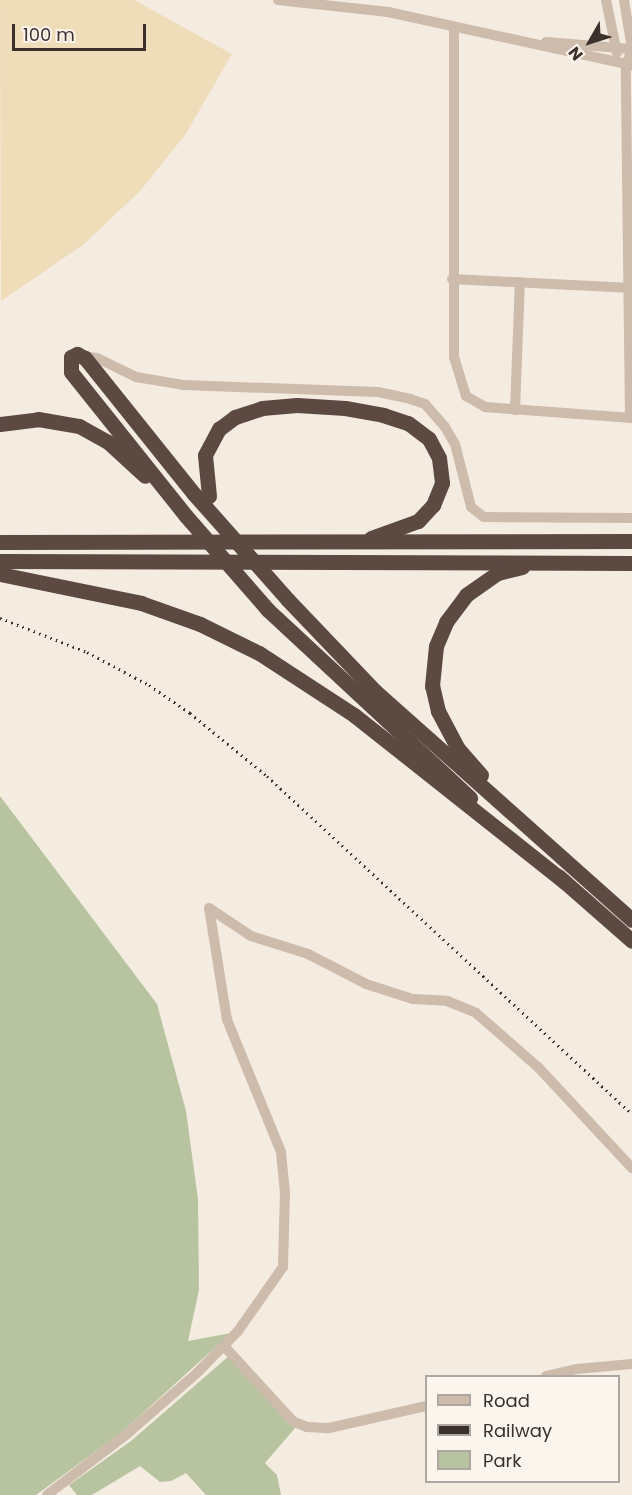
<!DOCTYPE html>
<style>
body{margin:0}
#map{position:relative;width:632px;height:1495px;overflow:hidden;background:#f4ebe1;font-family:Poppins,sans-serif}
div>[style]{position:absolute}
[style*='--x']{left:calc(var(--x)*1px);top:calc(var(--y)*1px);width:calc(var(--w)*1px);rotate:calc(var(--a)*1deg)}
.green>*{inset:0;background:#b8c4a0}
.sand>*{inset:0;background:#efdcb8}
.minor>*{height:10px;margin:-5px;padding:0 5px;transform-origin:5px;border-radius:5px;background:#cdbbac}
.highway>*{height:15px;margin:-7.5px;padding:0 7.5px;transform-origin:7.5px;border-radius:7.5px;background:#5c4a42}
.rail>*{height:3px;margin-top:-1.5px;transform-origin:0;background:repeating-linear-gradient(90deg,#3b302b 0 1.5px,transparent 0 6px)}
.highway-bridge>*{height:15px;margin:-7.5px;padding:0 7.5px;transform-origin:7.5px;border-radius:7.5px;background:#5c4a42}
span{translate:-50% -50%;white-space:nowrap;text-align:center;line-height:1.15;-webkit-text-stroke:4.5px #fbf5ee;paint-order:stroke}
.legend{position:absolute;left:425px;top:1375px;width:195px;height:108px;box-sizing:border-box;background:#fbf5ee;border:2px solid #aea6a0;margin:0;padding:8px 10px;list-style:none;font-size:18px;color:#3b302b}
.legend li{display:flex;align-items:center;gap:12px;height:30px}
.legend b{width:30px;border:2px solid #aea6a0}
.north{position:absolute;left:560px;top:12px;width:60px;height:60px;-webkit-text-stroke:4px #fbf5ee;paint-order:stroke;rotate:231deg;font-size:16px;font-weight:700;line-height:24px;text-align:center;color:#3b302b}
.north::after{content:'';display:block;margin:auto;width:21px;height:27px;background:#3b302b;clip-path:polygon(50% 0,100% 100%,50% 72%,0 100%)}
.scale{position:absolute;left:12px;top:24px;width:134px;height:27px;box-sizing:border-box;border:3px solid #3b302b;border-top:0;padding-left:8px;font-size:18px;line-height:21px;white-space:nowrap;color:#3b302b;-webkit-text-stroke:4px #fbf5ee;paint-order:stroke}
</style>
<div id="map">
<div class="green">
<div style="clip-path:polygon(0 796px,157px 1004px,186px 1111px,198px 1199px,199px 1290px,188px 1341px,231px 1333px,121px 1433px,36px 1495px,0 1495px)"></div>
<div style="clip-path:polygon(230px 1355px,296px 1427px,265px 1463px,277px 1475px,281px 1495px,206px 1495px,186px 1473px,171px 1481px,160px 1482px,140px 1466px,92px 1495px,77px 1495px,69px 1485px,131px 1441px)"></div>
</div>
<div class="sand">
<div style="clip-path:polygon(0 0,134px 0,232px 54px,185px 135px,140px 191px,84px 244px,1px 301px)"></div>
</div>
<div class="minor">
<div style="--x:278;--y:0;--w:111;--a:6.2"></div>
<div style="--x:388;--y:12;--w:250;--a:12.3"></div>
<div style="--x:606;--y:0;--w:54;--a:78.3"></div>
<div style="--x:624;--y:0;--w:50;--a:80.7"></div>
<div style="--x:454;--y:28;--w:329;--a:90"></div>
<div style="--x:454;--y:357;--w:41;--a:72.9"></div>
<div style="--x:466;--y:396;--w:22;--a:30"></div>
<div style="--x:485;--y:407;--w:147;--a:4.3"></div>
<div style="--x:546;--y:42;--w:86;--a:4.7"></div>
<div style="--x:452;--y:279;--w:175;--a:2.9"></div>
<div style="--x:83;--y:356;--w:14;--a:8"></div>
<div style="--x:97;--y:358;--w:43;--a:26"></div>
<div style="--x:136;--y:377;--w:49;--a:9.5"></div>
<div style="--x:184;--y:385;--w:194;--a:2.1"></div>
<div style="--x:378;--y:392;--w:33;--a:12"></div>
<div style="--x:410;--y:399;--w:16;--a:18"></div>
<div style="--x:425;--y:404;--w:30;--a:49"></div>
<div style="--x:445;--y:427;--w:20;--a:60"></div>
<div style="--x:455;--y:444;--w:65;--a:75.7"></div>
<div style="--x:471;--y:507;--w:16;--a:38"></div>
<div style="--x:484;--y:517;--w:148;--a:0.4"></div>
<div style="--x:515;--y:410;--w:128;--a:-87.8"></div>
<div style="--x:630;--y:417;--w:352;--a:-90.7"></div>
<div style="--x:626;--y:65;--w:17;--a:-69"></div>
<div style="--x:209;--y:908;--w:50;--a:33.7"></div>
<div style="--x:251;--y:936;--w:60;--a:17.5"></div>
<div style="--x:308;--y:954;--w:65;--a:27.3"></div>
<div style="--x:366;--y:984;--w:49;--a:17.7"></div>
<div style="--x:413;--y:999;--w:34;--a:3"></div>
<div style="--x:447;--y:1001;--w:31;--a:22"></div>
<div style="--x:476;--y:1013;--w:82;--a:41.1"></div>
<div style="--x:538;--y:1067;--w:138;--a:47.1"></div>
<div style="--x:224;--y:1346;--w:103;--a:47.4"></div>
<div style="--x:294;--y:1422;--w:14;--a:21"></div>
<div style="--x:307;--y:1427;--w:22;--a:3"></div>
<div style="--x:329;--y:1428;--w:99;--a:-12.8"></div>
<div style="--x:546;--y:1376;--w:32;--a:-13"></div>
<div style="--x:577;--y:1369;--w:55;--a:-5.2"></div>
<div style="--x:47;--y:1495;--w:101;--a:-37.3"></div>
<div style="--x:127;--y:1434;--w:94;--a:-41.1"></div>
<div style="--x:198;--y:1372;--w:57;--a:-45.7"></div>
<div style="--x:238;--y:1331;--w:78;--a:-54.9"></div>
<div style="--x:283;--y:1267;--w:74;--a:-88.5"></div>
<div style="--x:285;--y:1193;--w:41;--a:-95.6"></div>
<div style="--x:281;--y:1152;--w:143;--a:-112.2"></div>
<div style="--x:227;--y:1020;--w:113;--a:-99.1"></div>
</div>
<div class="highway">
<div style="--x:0;--y:424;--w:38;--a:-7"></div>
<div style="--x:38;--y:419;--w:42;--a:9.7"></div>
<div style="--x:79;--y:426;--w:33;--a:29"></div>
<div style="--x:108;--y:442;--w:50;--a:42.6"></div>
<div style="--x:209;--y:496;--w:41;--a:-95.6"></div>
<div style="--x:205;--y:455;--w:30;--a:-62"></div>
<div style="--x:219;--y:429;--w:20;--a:-37"></div>
<div style="--x:235;--y:417;--w:28;--a:-18"></div>
<div style="--x:262;--y:408;--w:35;--a:-5"></div>
<div style="--x:297;--y:405;--w:48;--a:3.6"></div>
<div style="--x:345;--y:408;--w:39;--a:10"></div>
<div style="--x:383;--y:415;--w:26;--a:18"></div>
<div style="--x:408;--y:423;--w:26;--a:37"></div>
<div style="--x:429;--y:439;--w:21;--a:62"></div>
<div style="--x:439;--y:458;--w:25;--a:83"></div>
<div style="--x:442;--y:483;--w:24;--a:112"></div>
<div style="--x:433;--y:505;--w:22;--a:133"></div>
<div style="--x:418;--y:521;--w:50;--a:160.1"></div>
<div style="--x:186;--y:516;--w:184;--a:-128.6"></div>
<div style="--x:71;--y:372;--w:15;--a:-90"></div>
<div style="--x:71;--y:357;--w:7;--a:-27"></div>
<div style="--x:77;--y:354;--w:9;--a:27"></div>
<div style="--x:85;--y:358;--w:174;--a:51.3"></div>
<div style="--x:0;--y:542;--w:632;--a:-0.09"></div>
<div style="--x:0;--y:561;--w:632;--a:0.18"></div>
<div style="--x:0;--y:574;--w:144;--a:11.6"></div>
<div style="--x:141;--y:603;--w:63;--a:19.6"></div>
<div style="--x:200;--y:624;--w:66;--a:26.2"></div>
<div style="--x:259;--y:653;--w:113;--a:33.1"></div>
<div style="--x:354;--y:715;--w:269;--a:38.4"></div>
<div style="--x:288;--y:600;--w:126;--a:46.3"></div>
<div style="--x:375;--y:691;--w:344;--a:41.7"></div>
<div style="--x:268;--y:610;--w:276;--a:42.9"></div>
<div style="--x:481;--y:775;--w:37;--a:-131"></div>
<div style="--x:457;--y:747;--w:41;--a:-117.8"></div>
<div style="--x:438;--y:711;--w:26;--a:-103"></div>
<div style="--x:432;--y:686;--w:40;--a:-84.3"></div>
<div style="--x:436;--y:646;--w:26;--a:-67"></div>
<div style="--x:446;--y:622;--w:34;--a:-53"></div>
<div style="--x:466;--y:595;--w:39;--a:-35"></div>
<div style="--x:498;--y:573;--w:25;--a:-14"></div>
<div style="--x:558;--y:876;--w:98;--a:41.3"></div>
</div>
<div class="rail">
<div style="--x:0;--y:618;--w:93;--a:21.3"></div>
<div style="--x:87;--y:652;--w:70;--a:28"></div>
<div style="--x:149;--y:685;--w:50;--a:34.3"></div>
<div style="--x:190;--y:713;--w:99;--a:39.3"></div>
<div style="--x:267;--y:776;--w:497;--a:42.8"></div>
</div>
<div class="highway-bridge">
<div style="--x:194;--y:494;--w:142;--a:48.4"></div>
<div style="--x:186;--y:516;--w:125;--a:48.9"></div>
</div>
<ul class="legend">
<li><b style="height:8px;background:#cdbbac"></b>Road</li>
<li><b style="height:8px;background:#3b302b"></b>Railway</li>
<li><b style="height:16px;background:#b8c4a0"></b>Park</li>
</ul>
<div class="north">N</div>
<div class="scale">100 m</div>
</div>
